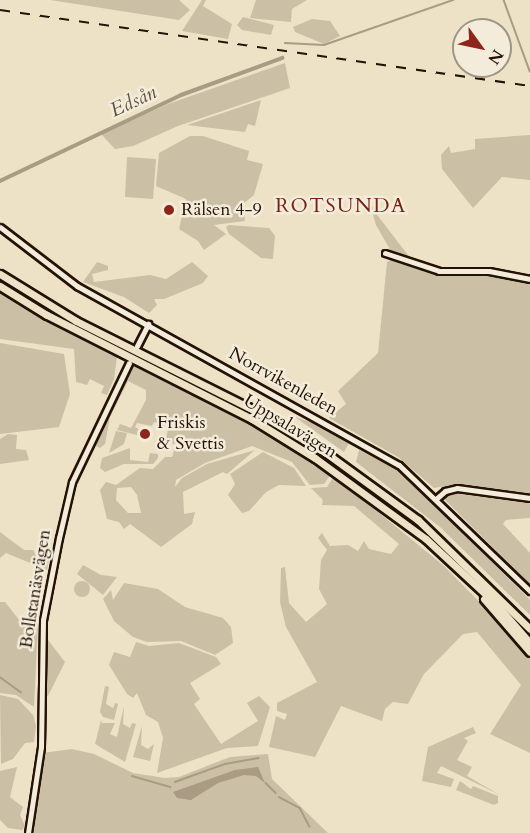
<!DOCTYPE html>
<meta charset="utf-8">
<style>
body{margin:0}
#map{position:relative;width:530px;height:833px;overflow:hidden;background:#ede2c6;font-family:Cardo,serif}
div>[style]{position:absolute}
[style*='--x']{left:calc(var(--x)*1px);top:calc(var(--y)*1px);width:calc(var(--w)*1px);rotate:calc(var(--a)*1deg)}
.green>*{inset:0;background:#cbbfa5}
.round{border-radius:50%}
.water>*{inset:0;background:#a99b84}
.stream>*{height:1.5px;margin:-0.75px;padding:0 0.75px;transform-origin:0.75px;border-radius:0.75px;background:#a99b84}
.canal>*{height:4px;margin:-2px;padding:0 2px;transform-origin:2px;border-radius:2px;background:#a99b84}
.roads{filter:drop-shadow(2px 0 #241205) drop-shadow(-2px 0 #241205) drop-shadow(0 2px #241205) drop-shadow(0 -2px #241205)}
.secondary>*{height:5px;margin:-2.5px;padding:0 2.5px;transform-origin:2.5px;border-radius:2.5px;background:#f3ecda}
.highway>*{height:7px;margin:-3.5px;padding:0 3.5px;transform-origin:3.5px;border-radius:3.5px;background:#ede2c6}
.rail>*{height:1.5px;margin-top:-0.75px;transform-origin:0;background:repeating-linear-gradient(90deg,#241205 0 10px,transparent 0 20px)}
.dots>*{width:16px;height:16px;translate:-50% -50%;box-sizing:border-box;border:3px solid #f3ecda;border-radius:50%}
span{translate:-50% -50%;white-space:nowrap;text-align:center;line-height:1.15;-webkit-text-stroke:5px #f3ecda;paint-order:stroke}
.poi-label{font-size:18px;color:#241205}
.left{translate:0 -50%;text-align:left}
.street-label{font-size:18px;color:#241205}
.water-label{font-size:20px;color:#60503e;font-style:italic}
.neighbourhood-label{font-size:20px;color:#7a1f14;letter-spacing:1.5px}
.north{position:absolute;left:452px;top:18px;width:60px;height:60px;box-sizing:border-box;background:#f3ecda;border:2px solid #a09585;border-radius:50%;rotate:123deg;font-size:16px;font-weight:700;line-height:24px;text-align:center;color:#241205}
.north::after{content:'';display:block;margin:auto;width:21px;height:27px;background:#8f2418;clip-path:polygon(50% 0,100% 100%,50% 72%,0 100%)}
</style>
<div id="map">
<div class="green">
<div style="clip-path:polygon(50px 0,179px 0,190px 10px,179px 20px)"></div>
<div style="clip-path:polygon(202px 0,206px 0,203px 6px,232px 24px,228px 39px,182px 31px)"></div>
<div style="clip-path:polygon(256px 0,307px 0,292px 9px,291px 22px,250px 18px)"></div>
<div style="clip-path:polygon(243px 17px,274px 25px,271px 35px,242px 30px,237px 25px)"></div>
<div style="clip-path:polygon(312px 19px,330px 21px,340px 36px,324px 44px,295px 32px,293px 27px)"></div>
<div style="clip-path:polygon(285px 63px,290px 88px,178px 126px,133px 146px,115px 149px,101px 134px,168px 104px)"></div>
<div style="clip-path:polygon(261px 100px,255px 126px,248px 124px,245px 132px,187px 125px)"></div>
<div style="clip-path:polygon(530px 135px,530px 180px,502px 177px,473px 208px,442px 169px,441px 155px,449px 146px,451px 153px,475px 149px,475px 139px)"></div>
<div style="clip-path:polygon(190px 136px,203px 136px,249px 151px,247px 160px,263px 164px,254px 195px,243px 204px,245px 221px,214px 225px,226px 234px,204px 250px,198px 241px,179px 229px,186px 199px,156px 186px,159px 153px)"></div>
<div style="clip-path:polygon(127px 157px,156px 159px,153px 199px,125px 197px)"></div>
<div style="clip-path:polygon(369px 201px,378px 216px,411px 259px,392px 253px,376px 225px)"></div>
<div style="clip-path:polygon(229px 225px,269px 228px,275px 236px,273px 259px,261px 258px,229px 234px,226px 227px)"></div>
<div style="clip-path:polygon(391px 260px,443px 273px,489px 273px,530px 281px,530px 495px,457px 484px,434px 488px,398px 457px,329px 418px,346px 404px,338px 391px,378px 353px,387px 262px)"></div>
<div style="clip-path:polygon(97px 262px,108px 266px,108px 270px,92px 274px,94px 282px,150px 275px,166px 279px,192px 262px,208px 276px,203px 283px,164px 299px,154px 299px,157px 305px,149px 313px,124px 297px,83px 282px)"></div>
<div style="clip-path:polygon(0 291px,117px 357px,114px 379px,107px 395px,101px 393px,104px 386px,90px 379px,87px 385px,76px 382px,74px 349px,0 339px)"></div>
<div style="clip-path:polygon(0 343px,64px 354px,70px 394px,59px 427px,0 434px)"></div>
<div style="clip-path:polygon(evenodd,131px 363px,233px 415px,331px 474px,324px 484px,310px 485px,292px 462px,252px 446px,205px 463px,176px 480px,175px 487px,182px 478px,207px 464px,255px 450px,227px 474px,223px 472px,183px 492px,184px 514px,195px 512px,192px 524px,161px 547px,130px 524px,124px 529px,119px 522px,107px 519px,100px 490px,106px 482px,116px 485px,140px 468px,153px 469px,165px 457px,172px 457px,176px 445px,166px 440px,168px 428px,154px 422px,152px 426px,137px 423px,135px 427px,140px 430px,137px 435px,117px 430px,120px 424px,131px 428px,146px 400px,146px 390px,128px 381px,110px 417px,105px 444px,100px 448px,96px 446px,103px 420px,131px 363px,131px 487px,137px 495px,141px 513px,128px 513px,116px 500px,117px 488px,131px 487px)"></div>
<div style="clip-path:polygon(295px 417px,319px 425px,349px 443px,344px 452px)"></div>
<div style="clip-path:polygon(116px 431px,127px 433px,124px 444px,109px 453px)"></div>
<div style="clip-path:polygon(8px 434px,17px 435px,16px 449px,26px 450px,29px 460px,0 464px,0 439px)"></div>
<div style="clip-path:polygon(130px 448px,130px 460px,148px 462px,150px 453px,158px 454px,158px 458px,153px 464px,124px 464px,105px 472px,100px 468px,102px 458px)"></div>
<div style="clip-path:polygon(359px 450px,395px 469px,443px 513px,530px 600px,530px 615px,440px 527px,356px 462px)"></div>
<div style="clip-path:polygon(263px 452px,294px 468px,306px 486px,279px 485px,266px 492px,249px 511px,242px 513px,228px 495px,235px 484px,230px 474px)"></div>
<div style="clip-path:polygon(334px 476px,444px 566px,519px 642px,530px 658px,530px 753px,490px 734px,521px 685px,477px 632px,463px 634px,424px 674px,408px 704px,393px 702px,385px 709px,382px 721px,341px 706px,315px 757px,269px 747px,276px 716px,285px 720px,287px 714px,277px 711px,277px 703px,317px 682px,286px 627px,280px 602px,281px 568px,285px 567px,289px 603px,306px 622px,327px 604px,319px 589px,321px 560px,327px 550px,318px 538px,322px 533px,330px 546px,348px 545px,358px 551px,364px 541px,369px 549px,391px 554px,399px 544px,354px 506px,322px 505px,323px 500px,311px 488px,327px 487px)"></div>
<div style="clip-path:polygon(458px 492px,530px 502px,530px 518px,506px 520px,503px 524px,530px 553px,530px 584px,445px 500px,447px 495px)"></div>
<div style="clip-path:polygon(0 532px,24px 550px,33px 550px,38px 559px,51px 549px,47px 570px,6px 553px,0 558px)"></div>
<div style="clip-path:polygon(83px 565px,101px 575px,117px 577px,103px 595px,77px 574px)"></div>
<div class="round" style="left:74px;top:581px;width:16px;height:16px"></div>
<div style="clip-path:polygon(124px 583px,158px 589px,185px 607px,223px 618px,231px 627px,233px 643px,215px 655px,181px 641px,147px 642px,133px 637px,114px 621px,103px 599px,111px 590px,113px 600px)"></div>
<div style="clip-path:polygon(0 602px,5px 602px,20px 621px,38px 624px,34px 707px,16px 695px,0 693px)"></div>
<div style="clip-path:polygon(45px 636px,65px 662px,48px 696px,44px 695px)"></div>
<div style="clip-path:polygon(136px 642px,149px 646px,179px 643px,216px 657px,221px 664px,190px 683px,200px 699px,194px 704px,221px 744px,258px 721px,247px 703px,259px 696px,270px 707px,258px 746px,227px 748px,157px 773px,163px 738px,158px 722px,146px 715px,137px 693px,133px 698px,127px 694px,109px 665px,114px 652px,130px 657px)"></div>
<div style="clip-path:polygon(105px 686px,109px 687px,106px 704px,113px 708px,115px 703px,118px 704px,114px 720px,103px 717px,100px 712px)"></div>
<div style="clip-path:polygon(0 695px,18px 699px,33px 715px,36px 726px,34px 742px,25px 743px,13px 759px,1px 764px)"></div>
<div style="clip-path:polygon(124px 706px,123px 724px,130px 728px,132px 723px,136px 724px,125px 762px,95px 744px,101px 720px,102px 723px,115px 723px,110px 734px,117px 737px)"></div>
<div style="clip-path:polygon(142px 726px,141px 745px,148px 749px,154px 744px,150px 761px,133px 757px)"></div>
<div style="clip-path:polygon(473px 727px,476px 733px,464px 738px,468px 741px,457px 760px,472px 767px,467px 776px,500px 795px,441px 766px,437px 773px,454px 779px,451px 787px,422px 781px,428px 747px)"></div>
<div style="clip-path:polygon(72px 749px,94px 754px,133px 773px,165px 778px,179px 777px,230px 757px,268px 754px,272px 779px,328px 833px,34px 833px,42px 753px)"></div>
<div style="clip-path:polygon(17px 767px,10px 797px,23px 807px,20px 815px,25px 826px,22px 830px,8px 828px,0 820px,0 771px)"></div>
<div style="clip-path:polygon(460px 781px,471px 789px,473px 786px,498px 796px,498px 803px,494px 805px,456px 790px)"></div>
</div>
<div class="water">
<div style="clip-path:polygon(258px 767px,265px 783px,256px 776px,244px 775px,218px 783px,191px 800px,177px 798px,173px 792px,235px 770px)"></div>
</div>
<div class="stream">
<div style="--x:504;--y:0;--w:76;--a:69.9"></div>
<div style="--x:285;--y:43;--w:39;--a:3"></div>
<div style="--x:324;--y:45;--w:137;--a:-19.2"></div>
<div style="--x:0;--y:677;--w:26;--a:36"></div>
<div style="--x:132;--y:776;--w:40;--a:16"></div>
<div style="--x:175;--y:782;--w:53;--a:-19.8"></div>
<div style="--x:225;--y:764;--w:34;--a:-10"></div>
<div style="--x:266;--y:783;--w:14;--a:45"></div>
<div style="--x:279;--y:797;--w:24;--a:28"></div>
<div style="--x:300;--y:808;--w:21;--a:62"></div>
</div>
<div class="canal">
<div style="--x:0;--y:181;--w:200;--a:-25.4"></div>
<div style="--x:181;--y:95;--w:108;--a:-20.1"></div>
</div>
<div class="roads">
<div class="secondary">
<div style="--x:0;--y:227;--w:97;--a:37.5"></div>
<div style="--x:77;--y:286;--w:368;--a:29.1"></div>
<div style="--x:399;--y:465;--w:182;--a:43.9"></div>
<div style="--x:385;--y:253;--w:57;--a:18.4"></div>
<div style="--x:439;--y:271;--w:50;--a:0"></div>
<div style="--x:489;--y:271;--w:42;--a:11"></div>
<div style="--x:137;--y:346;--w:25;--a:-63"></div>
<div style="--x:437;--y:498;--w:11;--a:-41"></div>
<div style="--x:445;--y:491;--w:12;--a:-14"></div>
<div style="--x:457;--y:488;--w:74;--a:7.8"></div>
<div style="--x:28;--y:833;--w:87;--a:-81.4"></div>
<div style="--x:41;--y:747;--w:127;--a:-89.1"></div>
<div style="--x:43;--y:620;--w:84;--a:-79"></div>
<div style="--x:59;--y:538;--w:57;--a:-76.9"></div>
<div style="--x:72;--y:482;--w:132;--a:-64.4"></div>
</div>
<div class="highway">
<div style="--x:0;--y:274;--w:89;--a:31.7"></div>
<div style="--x:76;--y:321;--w:192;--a:26.6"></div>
<div style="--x:248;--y:407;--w:91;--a:30.5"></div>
<div style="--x:326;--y:453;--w:114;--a:36.1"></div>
<div style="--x:418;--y:520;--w:156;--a:44.2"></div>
<div style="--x:0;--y:286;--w:55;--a:31.7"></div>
<div style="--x:47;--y:315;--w:230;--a:26.9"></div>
<div style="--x:252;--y:419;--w:74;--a:31.8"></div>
<div style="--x:315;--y:458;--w:137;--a:36.1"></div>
<div style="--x:426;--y:539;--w:97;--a:42.9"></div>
<div style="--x:497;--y:605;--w:50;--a:49"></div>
<div style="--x:484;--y:599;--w:70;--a:49"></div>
</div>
</div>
<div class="rail">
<div style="--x:0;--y:10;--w:535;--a:8.16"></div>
</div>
<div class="dots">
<div style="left:169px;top:210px;background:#8f2418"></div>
<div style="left:145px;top:434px;background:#8f2418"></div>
</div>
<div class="poi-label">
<span class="left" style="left:181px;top:210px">Rälsen 4-9</span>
<span class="left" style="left:157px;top:434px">Friskis<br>&amp; Svettis</span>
</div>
<div class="street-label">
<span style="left:283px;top:382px;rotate:29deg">Norrvikenleden</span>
<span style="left:290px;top:427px;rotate:31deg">Uppsalavägen</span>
<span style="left:36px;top:589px;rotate:-81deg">Bollstanäsvägen</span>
</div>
<div class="water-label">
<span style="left:133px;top:101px;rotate:-25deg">Edsån</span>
</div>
<div class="neighbourhood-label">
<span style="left:341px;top:205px">ROTSUNDA</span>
</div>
<div class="north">N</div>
</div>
